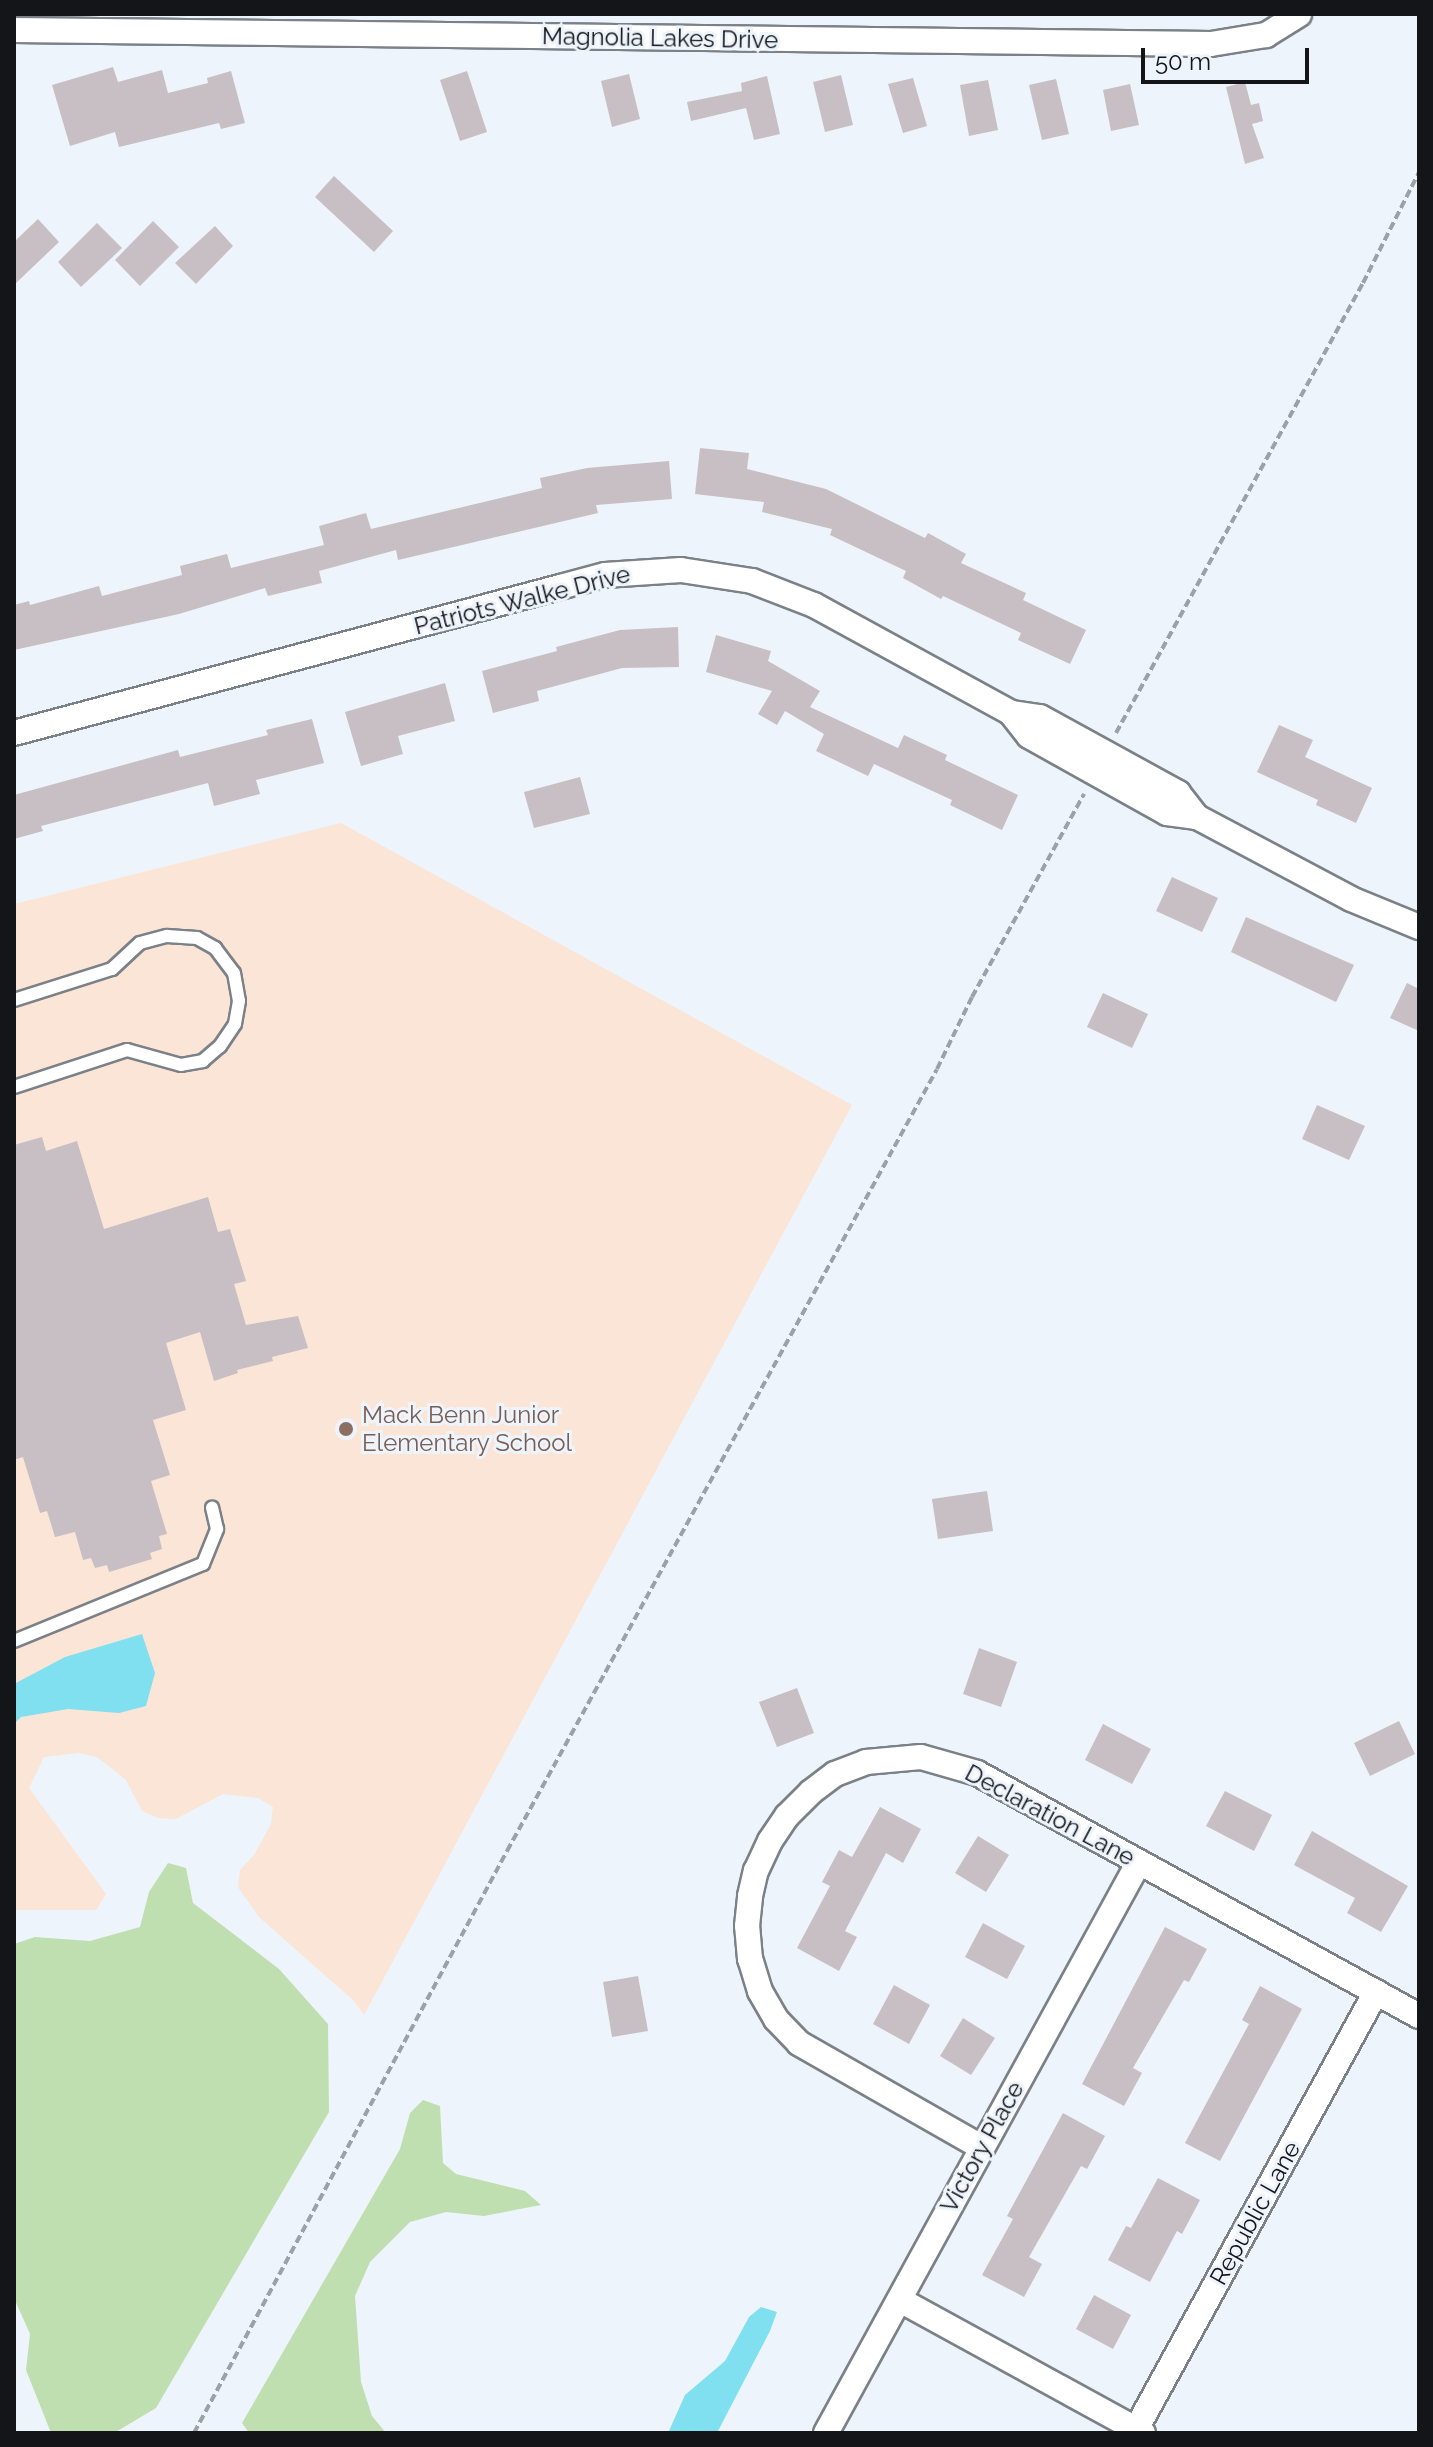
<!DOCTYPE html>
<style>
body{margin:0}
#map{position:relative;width:1433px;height:2447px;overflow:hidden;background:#edf4fb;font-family:Raleway,sans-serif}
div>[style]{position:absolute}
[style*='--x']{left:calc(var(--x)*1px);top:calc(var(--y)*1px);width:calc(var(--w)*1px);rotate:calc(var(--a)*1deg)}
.education>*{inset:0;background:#fae5d6}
.green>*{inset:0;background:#c0dfb0}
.water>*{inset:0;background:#80e0ef}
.building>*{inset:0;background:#c8bfc4}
.path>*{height:4px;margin-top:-2px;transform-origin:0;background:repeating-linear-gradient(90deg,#9ba1a6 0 8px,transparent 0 12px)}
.roads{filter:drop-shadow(2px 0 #7b8187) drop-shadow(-2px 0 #7b8187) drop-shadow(0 2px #7b8187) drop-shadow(0 -2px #7b8187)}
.service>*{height:12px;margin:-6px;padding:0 6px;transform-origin:6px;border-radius:6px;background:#fff}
.minor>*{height:24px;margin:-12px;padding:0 12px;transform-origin:12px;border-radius:12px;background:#fff}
.dots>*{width:22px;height:22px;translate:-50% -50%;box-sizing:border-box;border:4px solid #edf4fb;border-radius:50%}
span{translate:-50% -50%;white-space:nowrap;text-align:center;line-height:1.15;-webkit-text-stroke:6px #edf4fb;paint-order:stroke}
.street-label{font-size:24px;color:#131518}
.education-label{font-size:24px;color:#785e54}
.left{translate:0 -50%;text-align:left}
.frame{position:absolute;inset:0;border:16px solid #131518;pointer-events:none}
.scale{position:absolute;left:1141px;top:48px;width:168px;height:36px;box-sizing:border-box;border:4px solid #131518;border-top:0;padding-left:10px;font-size:24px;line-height:28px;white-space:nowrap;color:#131518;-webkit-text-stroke:6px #edf4fb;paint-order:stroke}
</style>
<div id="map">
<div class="education">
<div style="clip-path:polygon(341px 823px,852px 1105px,364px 2015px,353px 2000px,259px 1917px,238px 1887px,240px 1870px,254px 1855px,271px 1824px,273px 1807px,258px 1798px,223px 1794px,176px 1819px,158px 1818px,142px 1811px,126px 1780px,97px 1757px,79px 1753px,44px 1757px,29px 1788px,106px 1894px,96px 1910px,14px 1910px,14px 904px)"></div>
</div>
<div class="green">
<div style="clip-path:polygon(168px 1863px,186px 1868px,193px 1903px,279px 1969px,328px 2024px,329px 2112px,156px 2408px,114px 2433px,51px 2433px,26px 2370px,30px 2334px,14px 2298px,14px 1944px,35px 1937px,90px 1941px,140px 1927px,149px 1892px)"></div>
<div style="clip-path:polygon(423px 2100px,440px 2106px,443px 2163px,456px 2174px,525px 2191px,541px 2205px,484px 2216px,446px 2212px,410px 2222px,370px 2262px,355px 2296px,361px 2382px,372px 2416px,386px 2433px,249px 2433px,242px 2423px,400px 2149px,410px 2113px)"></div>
</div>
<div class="water">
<div style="clip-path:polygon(142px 1634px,155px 1673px,146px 1706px,119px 1713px,68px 1709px,21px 1717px,14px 1724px,14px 1684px,65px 1657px)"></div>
<div style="clip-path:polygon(761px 2307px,777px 2312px,770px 2331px,717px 2433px,668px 2433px,685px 2395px,725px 2361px,749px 2317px)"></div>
</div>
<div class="building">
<div style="clip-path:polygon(113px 67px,118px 82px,162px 70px,168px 93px,208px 83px,207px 78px,231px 71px,245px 123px,221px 129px,219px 123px,119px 147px,115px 132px,70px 146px,52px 85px)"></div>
<div style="clip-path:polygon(467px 71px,487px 132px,460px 141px,440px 80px)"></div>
<div style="clip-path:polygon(629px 74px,640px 119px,612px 127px,601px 81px)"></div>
<div style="clip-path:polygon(841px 75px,853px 125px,825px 132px,813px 82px)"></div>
<div style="clip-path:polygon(767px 76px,780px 134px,754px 140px,746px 108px,691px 121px,687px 102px,742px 91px,741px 83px)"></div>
<div style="clip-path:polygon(913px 78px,927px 126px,903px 133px,888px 84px)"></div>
<div style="clip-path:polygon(1056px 79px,1069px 134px,1042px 140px,1029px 85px)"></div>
<div style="clip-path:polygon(988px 80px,998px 130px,969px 136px,960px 85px)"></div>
<div style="clip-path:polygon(1245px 82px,1251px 105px,1259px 103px,1263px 121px,1252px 124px,1264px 158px,1245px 164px,1226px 87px)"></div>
<div style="clip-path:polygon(1130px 84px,1139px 125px,1111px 131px,1103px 90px)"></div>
<div style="clip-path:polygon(334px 176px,393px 231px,374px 252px,315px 197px)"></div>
<div style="clip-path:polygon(38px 219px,59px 242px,14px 285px,14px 242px)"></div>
<div style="clip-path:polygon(153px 221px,179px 247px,140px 286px,115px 260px)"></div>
<div style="clip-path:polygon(97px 223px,122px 248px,81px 287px,58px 262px)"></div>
<div style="clip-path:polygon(215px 226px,233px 246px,196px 284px,175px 263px)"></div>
<div style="clip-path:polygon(700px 448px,749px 453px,747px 469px,826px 489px,925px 538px,928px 533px,966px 554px,961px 563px,1026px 593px,1023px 600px,1086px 630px,1070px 664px,1018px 640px,1021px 633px,943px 596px,941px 599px,903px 578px,906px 571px,830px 535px,832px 529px,762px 512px,764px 502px,695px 494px)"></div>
<div style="clip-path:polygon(669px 461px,672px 499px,596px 505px,598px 513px,398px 560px,396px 550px,319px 571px,322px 583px,268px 596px,265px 588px,179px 614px,14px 650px,14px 605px,29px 601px,30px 605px,99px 586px,102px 596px,182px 575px,180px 566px,227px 554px,231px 568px,324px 545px,319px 526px,366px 513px,371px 529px,542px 488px,540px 478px,587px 468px)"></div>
<div style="clip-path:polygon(678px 627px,679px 667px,622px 668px,537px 691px,539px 701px,493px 713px,482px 671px,557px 651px,556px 647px,620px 630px)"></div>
<div style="clip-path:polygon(716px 635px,771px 651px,768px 661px,820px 691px,810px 707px,898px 748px,904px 735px,947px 755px,945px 760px,1018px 795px,1002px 830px,950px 805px,952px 800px,874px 764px,868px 776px,816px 751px,824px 734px,785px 711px,777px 725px,758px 714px,772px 691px,706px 672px)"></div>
<div style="clip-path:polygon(445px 683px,455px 721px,398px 736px,403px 754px,361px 766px,345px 712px)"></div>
<div style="clip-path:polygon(312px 719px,324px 763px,256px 780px,260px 794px,214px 806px,208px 783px,41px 826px,43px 831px,14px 839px,14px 795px,178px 750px,180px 757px,268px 735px,266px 730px)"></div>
<div style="clip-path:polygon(1279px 725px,1313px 740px,1305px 757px,1372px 788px,1356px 823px,1316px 805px,1318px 800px,1257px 772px)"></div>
<div style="clip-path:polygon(580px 777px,590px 814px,534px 828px,524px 792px)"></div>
<div style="clip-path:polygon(1172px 877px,1218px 898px,1202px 932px,1156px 911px)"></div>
<div style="clip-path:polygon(1246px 917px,1354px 965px,1336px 1002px,1231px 952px)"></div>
<div style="clip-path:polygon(1407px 983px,1419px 989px,1419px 1031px,1390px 1018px)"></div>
<div style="clip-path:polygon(1103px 993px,1148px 1014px,1132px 1048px,1087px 1027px)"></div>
<div style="clip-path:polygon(1317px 1105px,1365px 1126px,1349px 1160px,1302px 1139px)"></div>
<div style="clip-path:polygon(42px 1137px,46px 1151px,77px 1141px,104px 1229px,208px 1197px,218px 1232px,230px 1229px,246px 1281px,234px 1284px,246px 1325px,298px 1316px,308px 1348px,272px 1357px,273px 1361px,237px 1370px,238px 1373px,214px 1381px,200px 1332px,166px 1343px,186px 1410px,153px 1420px,170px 1475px,151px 1481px,167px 1534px,159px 1536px,162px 1549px,150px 1553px,152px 1559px,109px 1572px,107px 1565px,95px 1568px,91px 1558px,83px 1560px,75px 1532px,55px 1537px,47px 1511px,40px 1513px,23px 1457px,14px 1460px,14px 1145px)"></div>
<div style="clip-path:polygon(987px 1491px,993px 1531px,938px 1539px,932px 1499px)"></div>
<div style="clip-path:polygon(979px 1648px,1017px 1662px,1001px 1707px,963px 1694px)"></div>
<div style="clip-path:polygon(797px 1688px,814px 1733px,777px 1747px,759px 1702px)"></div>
<div style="clip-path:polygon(1399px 1721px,1415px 1754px,1370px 1776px,1354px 1743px)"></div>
<div style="clip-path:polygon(1103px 1724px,1151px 1749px,1132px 1784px,1085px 1760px)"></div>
<div style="clip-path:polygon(1225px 1791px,1272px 1815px,1254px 1851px,1206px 1826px)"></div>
<div style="clip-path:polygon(880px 1807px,921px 1829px,903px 1863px,886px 1853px,845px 1931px,857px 1937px,839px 1971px,797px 1948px,830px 1886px,822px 1882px,839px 1850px,852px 1857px)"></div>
<div style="clip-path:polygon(1312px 1831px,1408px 1886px,1381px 1932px,1347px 1913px,1355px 1898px,1294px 1865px)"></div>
<div style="clip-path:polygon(978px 1836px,1009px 1855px,986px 1892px,955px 1873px)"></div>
<div style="clip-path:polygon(983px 1923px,1025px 1946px,1007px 1979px,965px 1957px)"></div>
<div style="clip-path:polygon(1165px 1927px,1207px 1949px,1189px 1982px,1184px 1980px,1133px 2068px,1142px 2073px,1124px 2106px,1082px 2084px)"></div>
<div style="clip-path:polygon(638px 1976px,648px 2031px,612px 2037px,603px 1982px)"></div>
<div style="clip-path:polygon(894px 1985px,930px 2005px,909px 2044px,873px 2024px)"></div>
<div style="clip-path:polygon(1260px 1986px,1302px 2009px,1220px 2161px,1185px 2143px,1249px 2024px,1242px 2020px)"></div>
<div style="clip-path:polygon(963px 2018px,995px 2038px,971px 2075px,940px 2056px)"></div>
<div style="clip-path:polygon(1063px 2113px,1105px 2136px,1087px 2169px,1081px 2166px,1029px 2257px,1042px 2264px,1024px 2297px,982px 2275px,1013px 2219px,1007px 2216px)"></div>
<div style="clip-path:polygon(1158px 2178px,1200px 2200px,1182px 2234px,1177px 2231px,1150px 2282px,1108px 2260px,1126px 2226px,1131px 2228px)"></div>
<div style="clip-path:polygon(1094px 2295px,1131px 2315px,1113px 2349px,1076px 2329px)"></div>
</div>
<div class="path">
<div style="--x:1116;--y:733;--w:513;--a:-61.24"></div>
<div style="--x:1363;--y:283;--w:124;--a:-63.2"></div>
<div style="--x:194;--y:2433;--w:661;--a:-61.73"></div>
<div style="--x:507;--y:1851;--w:892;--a:-61.19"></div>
<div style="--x:937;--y:1069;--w:80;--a:-64.1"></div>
<div style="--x:972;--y:997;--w:232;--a:-61.1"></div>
</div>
<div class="roads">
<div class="service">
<div style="--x:14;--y:1000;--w:103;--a:-17.6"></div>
<div style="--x:112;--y:969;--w:38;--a:-43"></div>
<div style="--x:140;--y:943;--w:28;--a:-15"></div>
<div style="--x:167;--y:936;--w:30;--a:4"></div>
<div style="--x:197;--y:938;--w:21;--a:29"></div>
<div style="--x:215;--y:948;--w:31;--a:53"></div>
<div style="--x:234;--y:973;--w:28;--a:80"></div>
<div style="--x:239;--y:1001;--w:23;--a:100"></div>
<div style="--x:235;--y:1024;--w:27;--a:124"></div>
<div style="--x:220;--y:1046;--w:23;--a:139"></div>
<div style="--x:203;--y:1061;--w:22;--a:170"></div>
<div style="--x:181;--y:1065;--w:56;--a:-164.5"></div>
<div style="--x:127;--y:1050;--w:119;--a:161.9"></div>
<div style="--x:14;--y:1641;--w:204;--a:-22.2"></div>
<div style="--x:203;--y:1564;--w:38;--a:-68"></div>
<div style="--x:217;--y:1529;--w:22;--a:-103"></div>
</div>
<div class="minor">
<div style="--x:14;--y:30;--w:1197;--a:0.67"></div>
<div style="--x:1211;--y:44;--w:56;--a:-9.3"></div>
<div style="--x:1266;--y:35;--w:39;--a:-32"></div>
<div style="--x:1011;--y:713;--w:29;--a:52"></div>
<div style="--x:1029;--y:736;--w:158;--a:29.2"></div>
<div style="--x:1167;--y:813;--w:30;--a:8"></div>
<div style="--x:1197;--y:817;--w:174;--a:28"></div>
<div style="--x:1351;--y:899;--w:74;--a:22.4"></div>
<div style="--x:14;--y:733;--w:565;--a:-14.97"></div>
<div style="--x:560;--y:587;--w:47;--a:-14.9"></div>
<div style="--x:605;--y:575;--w:76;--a:-3.8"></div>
<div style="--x:681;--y:570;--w:72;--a:8.8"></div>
<div style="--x:752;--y:581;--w:66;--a:21.2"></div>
<div style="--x:814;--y:605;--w:225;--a:28.7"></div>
<div style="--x:1011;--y:713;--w:29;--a:8"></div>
<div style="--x:1040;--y:717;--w:158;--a:28.8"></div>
<div style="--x:1178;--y:793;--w:31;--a:52"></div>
<div style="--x:981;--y:2147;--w:210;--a:-150.3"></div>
<div style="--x:799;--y:2043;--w:33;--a:-134"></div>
<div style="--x:776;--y:2019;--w:32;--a:-120"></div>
<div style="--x:760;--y:1991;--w:34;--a:-107"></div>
<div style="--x:750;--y:1959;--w:33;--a:-95"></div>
<div style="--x:747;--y:1926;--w:30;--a:-84"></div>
<div style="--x:750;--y:1896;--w:26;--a:-77"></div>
<div style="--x:756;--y:1871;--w:33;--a:-65"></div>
<div style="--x:770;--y:1841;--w:30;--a:-56"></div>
<div style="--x:787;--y:1816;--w:34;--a:-45"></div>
<div style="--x:811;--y:1792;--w:30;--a:-37"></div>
<div style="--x:835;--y:1774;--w:33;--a:-21"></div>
<div style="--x:866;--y:1762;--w:55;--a:-5.2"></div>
<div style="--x:921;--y:1757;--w:58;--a:15.9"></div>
<div style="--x:977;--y:1773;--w:504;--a:28.8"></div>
<div style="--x:900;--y:2300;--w:277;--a:28.7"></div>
<div style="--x:826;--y:2433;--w:651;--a:-61.27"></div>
<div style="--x:1134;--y:2433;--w:503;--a:-61.24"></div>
</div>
</div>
<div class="dots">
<div style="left:346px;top:1429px;background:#8d6e63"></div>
</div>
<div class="street-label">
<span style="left:660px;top:38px;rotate:1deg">Magnolia Lakes Drive</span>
<span style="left:522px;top:600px;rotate:-14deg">Patriots Walke Drive</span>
<span style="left:1050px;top:1815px;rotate:28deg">Declaration Lane</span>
<span style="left:982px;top:2147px;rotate:-61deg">Victory Place</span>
<span style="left:1255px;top:2213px;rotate:-61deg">Republic Lane</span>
</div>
<div class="education-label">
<span class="left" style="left:362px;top:1429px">Mack Benn Junior<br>Elementary School</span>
</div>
<div class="frame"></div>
<div class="scale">50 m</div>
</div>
